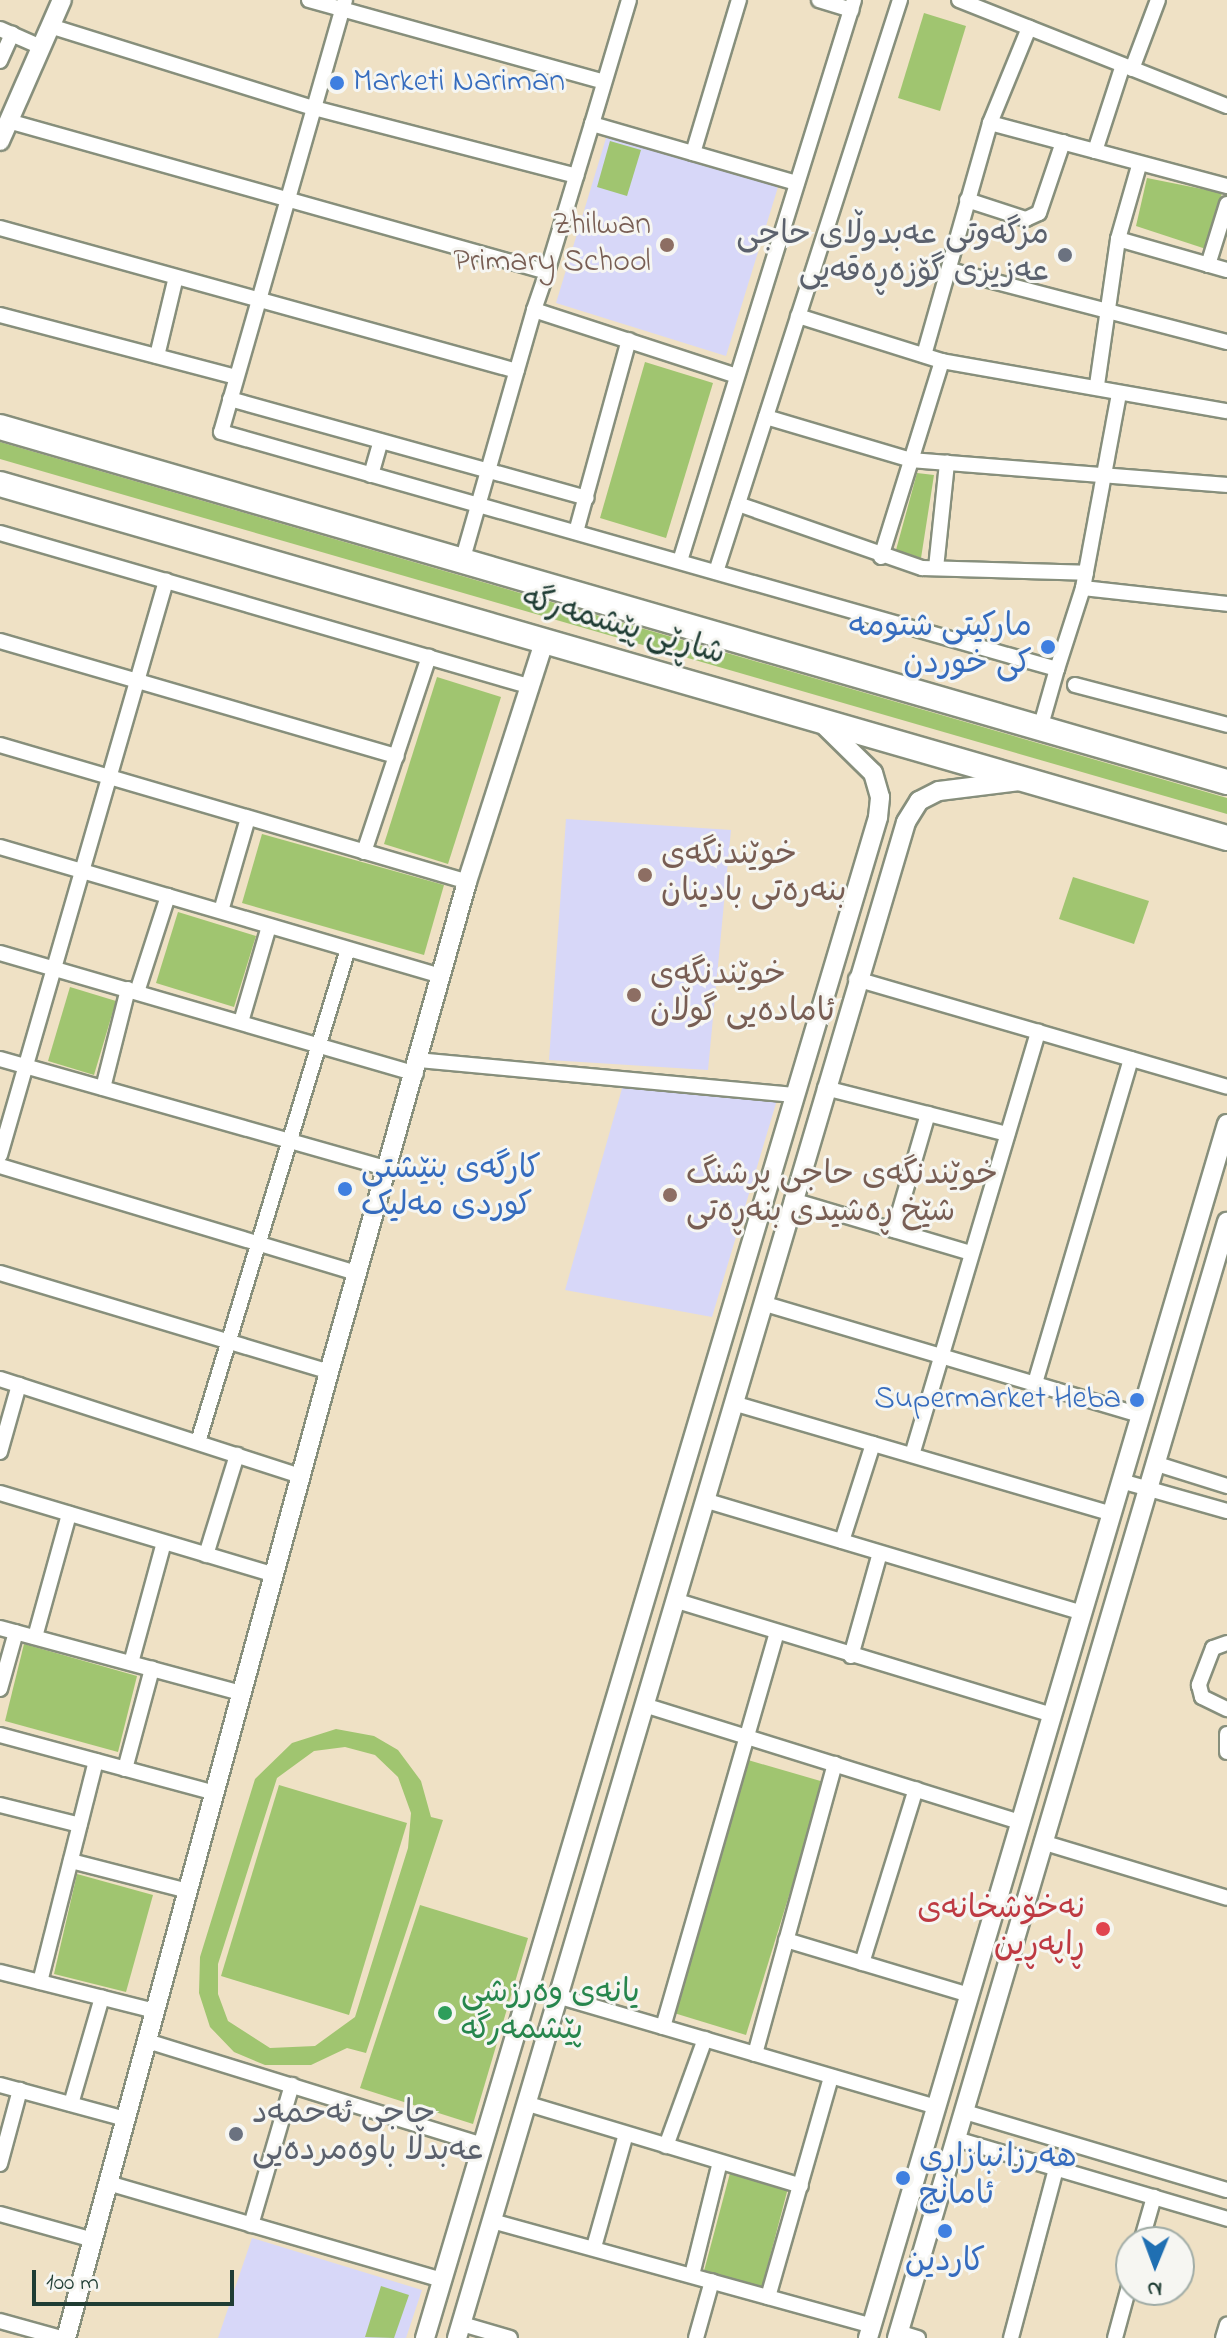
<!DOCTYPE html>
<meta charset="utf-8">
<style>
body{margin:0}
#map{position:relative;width:1227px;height:2338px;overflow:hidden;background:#efe1c5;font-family:"Indie Flower","Playpen Sans Arabic",sans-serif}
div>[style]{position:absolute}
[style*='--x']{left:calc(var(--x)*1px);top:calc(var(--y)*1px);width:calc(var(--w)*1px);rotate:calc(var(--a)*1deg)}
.built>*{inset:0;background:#d7d7f8}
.green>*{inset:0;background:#a0c570}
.roads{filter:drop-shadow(2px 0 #878f7c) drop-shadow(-2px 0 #878f7c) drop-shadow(0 2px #878f7c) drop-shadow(0 -2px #878f7c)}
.street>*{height:14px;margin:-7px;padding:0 7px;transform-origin:7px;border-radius:7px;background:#fff}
.secondary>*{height:18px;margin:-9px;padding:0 9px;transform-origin:9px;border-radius:9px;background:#fff}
.highway>*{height:24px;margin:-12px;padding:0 12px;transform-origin:12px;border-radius:12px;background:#fff}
.dots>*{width:22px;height:22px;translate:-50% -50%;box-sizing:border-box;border:4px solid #f6f6f2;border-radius:50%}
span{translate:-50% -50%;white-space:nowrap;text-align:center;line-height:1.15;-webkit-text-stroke:6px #f6f6f2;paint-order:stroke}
.shop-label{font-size:32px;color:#366cbe}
.left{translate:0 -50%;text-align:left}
.right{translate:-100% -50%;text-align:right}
.education-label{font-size:32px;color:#785e54}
.worship-label{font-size:32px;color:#5b616d}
.street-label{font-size:32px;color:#1f3d34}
.health-label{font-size:32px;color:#be3a42}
.leisure-label{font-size:32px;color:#27864d}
.north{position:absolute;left:1115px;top:2226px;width:80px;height:80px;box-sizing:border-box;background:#f6f6f2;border:2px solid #a0aca6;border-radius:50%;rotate:181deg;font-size:22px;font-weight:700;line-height:32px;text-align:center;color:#1f3d34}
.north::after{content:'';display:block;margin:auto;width:28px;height:36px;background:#1f6fb2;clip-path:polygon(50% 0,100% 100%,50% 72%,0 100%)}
.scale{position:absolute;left:32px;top:2270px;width:202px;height:36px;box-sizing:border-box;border:4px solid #1f3d34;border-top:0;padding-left:10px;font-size:24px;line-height:28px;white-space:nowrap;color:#1f3d34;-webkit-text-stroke:6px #f6f6f2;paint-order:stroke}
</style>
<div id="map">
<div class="built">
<div style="clip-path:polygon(607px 135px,778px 187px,726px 356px,556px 303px)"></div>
<div style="clip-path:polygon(566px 819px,731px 830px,708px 1070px,549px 1060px)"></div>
<div style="clip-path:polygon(623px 1085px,777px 1100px,712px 1317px,565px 1290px)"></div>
<div style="clip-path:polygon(252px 2238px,422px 2290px,406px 2338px,218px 2338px)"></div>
</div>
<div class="green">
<div style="clip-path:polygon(924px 13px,966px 26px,940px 111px,898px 98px)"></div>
<div style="clip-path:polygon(610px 141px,641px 150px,627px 196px,597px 187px)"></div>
<div style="clip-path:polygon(1147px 178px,1222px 193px,1206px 249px,1136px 226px)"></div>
<div style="clip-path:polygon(645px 362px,713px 383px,666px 538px,600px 518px)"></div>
<div style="clip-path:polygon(0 442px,1227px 798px,1227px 814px,0 459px)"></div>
<div style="clip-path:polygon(917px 473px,934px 475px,921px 558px,896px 550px)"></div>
<div style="clip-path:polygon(437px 677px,501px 697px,448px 864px,384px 844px)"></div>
<div style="clip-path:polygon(262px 834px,444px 885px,424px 955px,242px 903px)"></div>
<div style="clip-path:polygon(1073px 877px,1149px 901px,1134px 944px,1059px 919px)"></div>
<div style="clip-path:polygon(178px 912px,256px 936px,234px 1007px,156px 983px)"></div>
<div style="clip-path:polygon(70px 987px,116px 1001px,94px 1075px,48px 1061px)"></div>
<div style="clip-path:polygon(24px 1644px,137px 1676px,118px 1752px,5px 1721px)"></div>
<div style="clip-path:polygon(evenodd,336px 1729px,374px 1736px,398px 1750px,421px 1781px,431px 1817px,443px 1820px,366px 2053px,347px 2048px,311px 2065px,265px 2065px,234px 2052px,210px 2027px,199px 1993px,200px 1957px,255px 1779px,292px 1743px,336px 1729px,345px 1747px,375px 1755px,398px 1777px,411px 1813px,408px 1848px,355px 2017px,315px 2046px,270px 2048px,228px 2021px,218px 1994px,218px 1964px,277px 1778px,314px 1751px,345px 1747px)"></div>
<div style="clip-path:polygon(748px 1760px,824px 1782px,746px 2035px,674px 2013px)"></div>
<div style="clip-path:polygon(279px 1785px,407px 1823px,349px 2015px,221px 1976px)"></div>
<div style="clip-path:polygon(77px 1874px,153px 1895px,126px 1992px,54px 1974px)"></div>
<div style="clip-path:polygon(420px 1905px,528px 1938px,473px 2124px,360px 2088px)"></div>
<div style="clip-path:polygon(730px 2173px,788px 2188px,762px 2287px,704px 2271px)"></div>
<div style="clip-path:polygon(381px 2286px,409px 2295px,394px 2338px,365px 2337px)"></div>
</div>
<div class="roads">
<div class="street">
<div style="--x:309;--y:0;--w:306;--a:15.5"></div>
<div style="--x:345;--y:0;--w:449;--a:106"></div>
<div style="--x:221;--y:432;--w:869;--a:15.83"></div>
<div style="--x:1057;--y:669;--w:58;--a:105.9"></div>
<div style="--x:629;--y:0;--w:129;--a:106.6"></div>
<div style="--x:592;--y:124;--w:213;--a:16.1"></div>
<div style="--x:819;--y:0;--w:34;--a:17"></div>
<div style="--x:959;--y:0;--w:288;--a:21.6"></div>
<div style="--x:50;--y:26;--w:276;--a:17.3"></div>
<div style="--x:314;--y:108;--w:271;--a:14.5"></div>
<div style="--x:0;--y:29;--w:45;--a:23.7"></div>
<div style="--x:0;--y:61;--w:30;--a:-66"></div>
<div style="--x:1132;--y:69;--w:74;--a:-69.4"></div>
<div style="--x:8;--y:121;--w:560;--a:15.65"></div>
<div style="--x:547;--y:272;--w:40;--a:108.9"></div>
<div style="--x:534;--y:310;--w:213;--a:18"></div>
<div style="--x:990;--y:123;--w:245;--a:14.9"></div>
<div style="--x:1095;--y:151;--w:90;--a:-72"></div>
<div style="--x:693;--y:153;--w:160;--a:-73.3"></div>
<div style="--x:967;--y:200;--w:62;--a:17.9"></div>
<div style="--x:1026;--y:219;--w:14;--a:-25"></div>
<div style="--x:1039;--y:213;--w:75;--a:-71.3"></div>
<div style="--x:0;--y:228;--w:536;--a:15.46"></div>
<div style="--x:1118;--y:239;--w:113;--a:15.9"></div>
<div style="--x:1208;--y:265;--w:64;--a:-72.7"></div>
<div style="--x:950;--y:270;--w:286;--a:14.6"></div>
<div style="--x:547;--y:272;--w:155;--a:-73.1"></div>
<div style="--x:0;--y:315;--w:244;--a:14.7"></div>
<div style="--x:798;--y:316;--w:151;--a:17.4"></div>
<div style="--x:942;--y:361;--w:289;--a:10"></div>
<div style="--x:924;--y:355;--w:241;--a:-74.1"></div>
<div style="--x:990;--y:123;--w:103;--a:-67.7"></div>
<div style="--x:157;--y:356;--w:81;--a:-76.5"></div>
<div style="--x:1097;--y:385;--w:148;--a:-81.8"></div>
<div style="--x:1118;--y:239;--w:76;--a:-74"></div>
<div style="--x:230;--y:399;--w:370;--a:15.5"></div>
<div style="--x:766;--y:417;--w:151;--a:16.5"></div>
<div style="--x:911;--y:460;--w:317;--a:4.5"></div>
<div style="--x:371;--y:475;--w:35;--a:-74"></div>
<div style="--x:738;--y:504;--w:195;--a:19.2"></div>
<div style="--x:922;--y:568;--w:164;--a:1.7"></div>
<div style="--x:576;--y:532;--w:199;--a:-74.6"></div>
<div style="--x:0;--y:533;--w:550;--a:16.16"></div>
<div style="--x:881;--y:557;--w:205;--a:-72.7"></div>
<div style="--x:463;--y:558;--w:258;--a:-74"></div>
<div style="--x:680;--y:561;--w:587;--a:-72.77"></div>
<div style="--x:936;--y:568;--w:106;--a:-84"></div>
<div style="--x:716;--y:572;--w:601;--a:-72.17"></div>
<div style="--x:1083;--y:588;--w:145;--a:6.3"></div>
<div style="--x:0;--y:641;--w:413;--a:16.2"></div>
<div style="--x:1057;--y:669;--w:85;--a:-72.2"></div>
<div style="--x:1083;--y:588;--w:198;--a:-79.5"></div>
<div style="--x:1075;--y:685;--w:157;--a:14.7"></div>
<div style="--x:0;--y:745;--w:487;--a:16.3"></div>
<div style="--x:0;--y:847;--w:460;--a:16.3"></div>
<div style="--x:364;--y:852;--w:206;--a:-71.6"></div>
<div style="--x:221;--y:911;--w:97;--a:-73.8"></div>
<div style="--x:0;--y:953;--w:433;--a:16.2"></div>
<div style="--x:856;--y:979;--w:386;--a:16.2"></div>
<div style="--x:137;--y:992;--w:101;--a:-72.1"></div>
<div style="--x:241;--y:1022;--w:100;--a:-73.7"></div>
<div style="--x:0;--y:1059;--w:404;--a:15.8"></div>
<div style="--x:418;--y:1060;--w:379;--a:5.3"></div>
<div style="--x:103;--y:1088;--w:102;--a:-75.8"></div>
<div style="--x:825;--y:1088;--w:188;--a:14.2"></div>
<div style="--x:0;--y:1155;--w:598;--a:-73.87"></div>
<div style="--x:0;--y:1166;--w:373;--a:16.7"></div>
<div style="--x:792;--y:1200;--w:187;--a:16.5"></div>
<div style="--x:894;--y:1230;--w:121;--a:-73.7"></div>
<div style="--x:0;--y:1273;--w:344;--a:16.7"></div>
<div style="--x:762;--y:1303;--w:395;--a:16.5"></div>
<div style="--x:0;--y:1379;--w:316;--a:17.9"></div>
<div style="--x:1035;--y:1383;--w:338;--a:-73.5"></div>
<div style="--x:733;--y:1403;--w:395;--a:16.3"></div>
<div style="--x:198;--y:1442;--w:515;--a:-73.08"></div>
<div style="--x:0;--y:1452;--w:70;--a:-74.2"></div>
<div style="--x:912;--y:1455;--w:442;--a:-73.4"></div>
<div style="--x:1154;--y:1463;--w:77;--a:17.5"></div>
<div style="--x:1121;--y:1481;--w:110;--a:15.8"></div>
<div style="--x:0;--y:1493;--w:287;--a:16.6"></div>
<div style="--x:704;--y:1500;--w:395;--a:16.6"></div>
<div style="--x:842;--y:1541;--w:102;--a:-72.3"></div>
<div style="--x:206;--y:1555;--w:105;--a:-72.8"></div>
<div style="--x:674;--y:1600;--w:395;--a:16.9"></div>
<div style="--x:0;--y:1628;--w:250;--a:15.1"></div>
<div style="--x:35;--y:1637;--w:128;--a:-74.5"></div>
<div style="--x:1227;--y:1643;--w:15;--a:160"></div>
<div style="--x:1213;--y:1648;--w:40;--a:111"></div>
<div style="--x:1199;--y:1685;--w:12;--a:76"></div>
<div style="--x:1202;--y:1697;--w:28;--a:26"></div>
<div style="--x:851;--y:1656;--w:107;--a:-74.3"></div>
<div style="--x:131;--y:1663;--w:125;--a:-74.7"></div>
<div style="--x:0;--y:1689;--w:59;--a:-74.3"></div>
<div style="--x:644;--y:1705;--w:394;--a:17.3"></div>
<div style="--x:1227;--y:1734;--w:18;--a:90"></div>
<div style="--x:0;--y:1735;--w:223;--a:15.1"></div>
<div style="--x:125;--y:1769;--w:104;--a:-74.9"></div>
<div style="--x:0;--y:1805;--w:82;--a:14"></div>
<div style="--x:1042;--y:1842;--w:193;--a:16.8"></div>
<div style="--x:71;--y:1861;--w:121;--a:14.4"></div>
<div style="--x:786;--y:1940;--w:191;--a:16.7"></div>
<div style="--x:862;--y:1963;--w:182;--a:-72.8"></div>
<div style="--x:0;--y:1972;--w:160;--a:14.1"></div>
<div style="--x:40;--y:1982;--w:228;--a:-75.8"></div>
<div style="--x:557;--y:1996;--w:395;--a:16.3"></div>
<div style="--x:663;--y:2027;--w:410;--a:-73.9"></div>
<div style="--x:147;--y:2041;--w:352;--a:17.2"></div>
<div style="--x:755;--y:2054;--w:301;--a:-74.6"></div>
<div style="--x:0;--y:2085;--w:130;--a:15.2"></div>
<div style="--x:525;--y:2103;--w:288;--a:16.7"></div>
<div style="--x:71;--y:2104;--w:111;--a:-73.8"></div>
<div style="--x:965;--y:2112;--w:273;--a:16.6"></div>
<div style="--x:956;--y:2139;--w:283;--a:16.4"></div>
<div style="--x:666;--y:2146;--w:114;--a:-70"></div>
<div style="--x:0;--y:2164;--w:77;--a:-74.9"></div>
<div style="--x:108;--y:2183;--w:348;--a:16.2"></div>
<div style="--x:0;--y:2214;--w:97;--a:15.6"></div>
<div style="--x:492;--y:2221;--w:394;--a:15.4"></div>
<div style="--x:251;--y:2225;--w:146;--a:-73.7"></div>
<div style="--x:1141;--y:2242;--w:47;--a:-73.9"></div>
<div style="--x:594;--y:2247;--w:117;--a:-74.2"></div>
<div style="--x:692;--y:2275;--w:116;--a:-76.1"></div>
<div style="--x:768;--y:2297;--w:229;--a:-74"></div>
<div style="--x:0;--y:2321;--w:63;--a:15.6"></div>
<div style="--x:462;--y:2324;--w:50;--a:16.3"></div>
<div style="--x:898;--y:2332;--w:21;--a:17"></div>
<div style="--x:696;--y:2338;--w:59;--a:-74.3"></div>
<div style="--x:1011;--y:2338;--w:175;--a:-75.1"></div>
<div style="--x:1115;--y:2338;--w:61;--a:-74.8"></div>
<div style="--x:1223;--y:2338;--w:14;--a:-73"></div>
</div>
<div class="secondary">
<div style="--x:0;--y:141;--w:154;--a:-66.3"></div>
<div style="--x:66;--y:2338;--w:1001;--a:-74.77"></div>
<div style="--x:329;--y:1372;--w:509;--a:-74.27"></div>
<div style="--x:467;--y:882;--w:255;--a:-72.2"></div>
<div style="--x:425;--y:2338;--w:1587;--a:-73.41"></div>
<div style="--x:878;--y:817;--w:20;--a:-84"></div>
<div style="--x:880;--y:797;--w:25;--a:-106"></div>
<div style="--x:873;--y:773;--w:67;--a:-135.6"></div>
<div style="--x:457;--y:2338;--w:1581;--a:-73.5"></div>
<div style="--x:906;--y:822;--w:25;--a:-58"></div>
<div style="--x:919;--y:801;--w:22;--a:-27"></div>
<div style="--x:939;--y:791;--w:81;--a:-7.1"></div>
<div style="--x:868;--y:2338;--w:1266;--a:-73.53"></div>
<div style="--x:897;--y:2338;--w:1164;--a:-73.53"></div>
</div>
<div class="highway">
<div style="--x:0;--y:427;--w:1277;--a:16.14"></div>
<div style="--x:0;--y:484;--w:1277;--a:16.09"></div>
</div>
</div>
<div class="dots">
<div style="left:337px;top:83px;background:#3f7fe0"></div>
<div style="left:667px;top:245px;background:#8d6e63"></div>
<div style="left:1065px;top:255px;background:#6b7280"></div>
<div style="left:1048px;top:647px;background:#3f7fe0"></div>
<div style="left:645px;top:875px;background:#8d6e63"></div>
<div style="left:634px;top:995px;background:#8d6e63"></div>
<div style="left:345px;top:1189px;background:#3f7fe0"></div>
<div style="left:670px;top:1195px;background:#8d6e63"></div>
<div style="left:1137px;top:1400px;background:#3f7fe0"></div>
<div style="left:1103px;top:1929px;background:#e0444e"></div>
<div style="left:445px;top:2013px;background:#2e9e5b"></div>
<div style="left:236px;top:2134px;background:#6b7280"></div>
<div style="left:903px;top:2178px;background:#3f7fe0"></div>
<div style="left:945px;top:2231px;background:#3f7fe0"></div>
</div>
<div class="shop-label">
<span class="left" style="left:353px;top:83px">Marketi Nariman</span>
<span class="right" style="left:1032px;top:647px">مارکیتی شتومه<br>کی خوردن</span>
<span class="left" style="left:361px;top:1189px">کارگەی بنێشتی<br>کوردی مەلیک</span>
<span class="right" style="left:1121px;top:1400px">Supermarket Heba</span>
<span class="left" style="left:919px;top:2178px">هەرزانبازاڕی<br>ئامانج</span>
<span style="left:945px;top:2263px">كاردين</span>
</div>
<div class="education-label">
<span class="right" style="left:651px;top:245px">Zhilwan<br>Primary School</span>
<span class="left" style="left:661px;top:875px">خوێندنگەی<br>بنەرەتی بادینان</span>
<span class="left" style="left:650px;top:995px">خوێندنگەی<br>ئامادەیی گوڵان</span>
<span class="left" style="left:686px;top:1195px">خوێندنگەی حاجی پرشنگ<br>شێخ ڕەشیدی بنەڕەتی</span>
</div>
<div class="worship-label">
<span class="right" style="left:1049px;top:255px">مزگەوتی عەبدوڵای حاجی<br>عەزیزی گۆزەڕەقەیی</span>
<span class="left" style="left:252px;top:2134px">حاجی ئەحمەد<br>عەبدڵا باوەمردەیی</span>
</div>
<div class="street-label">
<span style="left:623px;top:628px;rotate:16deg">شاڕێی پێشمەرگە</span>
</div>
<div class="health-label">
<span class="right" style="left:1085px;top:1929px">نەخۆشخانەی<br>ڕاپەڕین</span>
</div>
<div class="leisure-label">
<span class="left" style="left:461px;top:2013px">یانەی وەرزشی<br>پێشمەرگە</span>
</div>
<div class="north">N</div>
<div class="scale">100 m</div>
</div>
